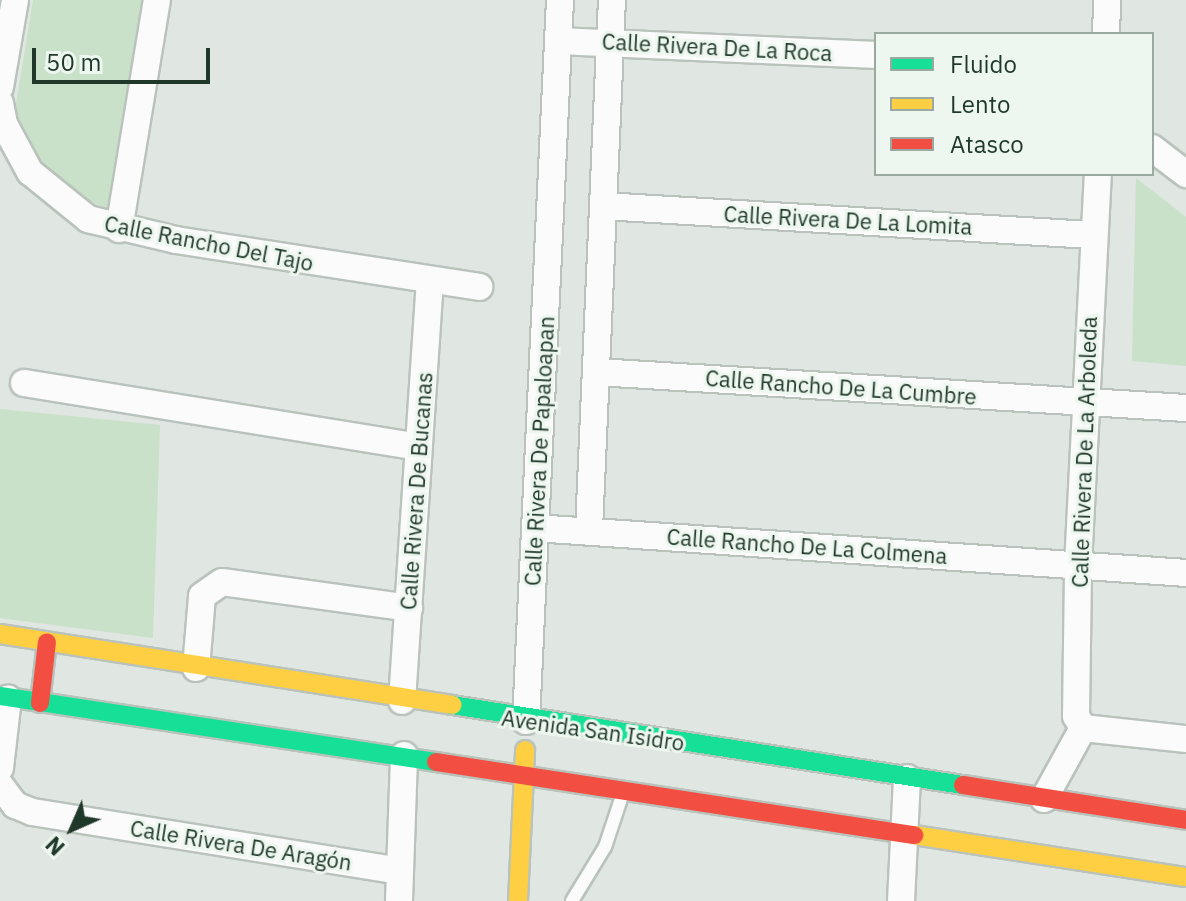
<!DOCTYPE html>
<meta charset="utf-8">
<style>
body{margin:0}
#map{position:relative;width:1186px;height:901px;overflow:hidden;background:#e0e6e1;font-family:"IBM Plex Sans",sans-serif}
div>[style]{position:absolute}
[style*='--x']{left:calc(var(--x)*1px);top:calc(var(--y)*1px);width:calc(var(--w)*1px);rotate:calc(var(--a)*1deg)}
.green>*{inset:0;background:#c9e0c9}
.roads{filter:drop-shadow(2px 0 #b9c3bc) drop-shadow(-2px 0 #b9c3bc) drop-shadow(0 2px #b9c3bc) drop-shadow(0 -2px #b9c3bc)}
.lane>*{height:12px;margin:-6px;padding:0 6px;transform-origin:6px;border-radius:6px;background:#fafbfa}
.street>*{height:26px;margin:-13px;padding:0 13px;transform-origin:13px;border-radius:13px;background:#fafbfa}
.fast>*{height:18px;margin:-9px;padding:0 9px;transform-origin:9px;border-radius:9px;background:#16e098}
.slow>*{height:18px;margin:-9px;padding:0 9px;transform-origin:9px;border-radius:9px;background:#ffcf43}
.jam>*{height:18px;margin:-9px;padding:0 9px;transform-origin:9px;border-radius:9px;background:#f24e42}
span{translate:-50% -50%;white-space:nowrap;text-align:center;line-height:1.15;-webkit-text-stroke:6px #edf6ef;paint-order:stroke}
.street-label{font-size:22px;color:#1f382a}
.legend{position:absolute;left:874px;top:32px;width:280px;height:144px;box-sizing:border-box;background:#edf6ef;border:2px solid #9baaa0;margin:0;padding:10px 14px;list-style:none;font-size:24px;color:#1f382a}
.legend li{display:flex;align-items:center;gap:16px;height:40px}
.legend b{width:40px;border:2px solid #9baaa0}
.north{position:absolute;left:32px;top:789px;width:80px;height:80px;-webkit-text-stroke:6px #edf6ef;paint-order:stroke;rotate:225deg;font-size:22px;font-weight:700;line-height:32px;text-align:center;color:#1f382a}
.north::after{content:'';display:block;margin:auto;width:28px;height:36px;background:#1f382a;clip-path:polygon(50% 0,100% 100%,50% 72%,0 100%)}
.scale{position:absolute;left:32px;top:48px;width:178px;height:36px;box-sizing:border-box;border:4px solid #1f382a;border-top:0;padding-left:10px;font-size:24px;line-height:28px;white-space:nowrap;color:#1f382a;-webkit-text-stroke:6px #edf6ef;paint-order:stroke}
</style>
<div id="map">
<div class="green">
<div style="clip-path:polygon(33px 0,146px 0,110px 211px,72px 192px,34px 155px,14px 116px)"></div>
<div style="clip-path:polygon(1136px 178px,1186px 217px,1186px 366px,1132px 361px)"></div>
<div style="clip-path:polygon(0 409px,160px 425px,153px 638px,0 618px)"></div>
</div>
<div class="roads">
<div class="lane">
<div style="--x:572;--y:901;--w:63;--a:-58.6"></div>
<div style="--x:605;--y:847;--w:57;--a:-71.6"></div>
</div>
<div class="street">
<div style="--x:1106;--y:34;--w:34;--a:-88"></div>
<div style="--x:559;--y:41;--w:317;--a:2.5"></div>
<div style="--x:0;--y:87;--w:88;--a:-80.2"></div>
<div style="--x:0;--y:103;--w:21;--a:79"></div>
<div style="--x:4;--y:124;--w:55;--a:61.6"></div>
<div style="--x:30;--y:172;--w:75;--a:39"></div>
<div style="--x:88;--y:219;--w:90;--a:13.4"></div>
<div style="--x:176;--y:240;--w:307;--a:8.8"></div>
<div style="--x:1152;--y:148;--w:43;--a:37.4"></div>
<div style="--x:603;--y:206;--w:492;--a:3.4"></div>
<div style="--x:119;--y:229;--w:232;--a:-80.6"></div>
<div style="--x:597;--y:372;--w:590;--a:3.5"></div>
<div style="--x:24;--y:383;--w:399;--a:9.2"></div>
<div style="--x:535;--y:528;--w:653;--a:3.95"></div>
<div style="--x:589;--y:530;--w:530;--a:-87.52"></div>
<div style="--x:196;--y:668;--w:72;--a:-85.2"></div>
<div style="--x:202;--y:596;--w:24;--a:-35"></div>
<div style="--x:222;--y:582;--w:189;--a:7.9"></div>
<div style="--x:402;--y:701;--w:421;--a:-86.2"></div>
<div style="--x:526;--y:721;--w:722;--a:-87.3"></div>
<div style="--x:1083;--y:728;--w:14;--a:-120"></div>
<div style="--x:1076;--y:716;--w:150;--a:-89.2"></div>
<div style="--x:1078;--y:566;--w:393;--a:-87.1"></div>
<div style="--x:1083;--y:728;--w:104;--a:6.1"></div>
<div style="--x:0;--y:768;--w:70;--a:-83.5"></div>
<div style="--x:0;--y:785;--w:25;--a:53"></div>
<div style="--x:15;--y:805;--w:18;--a:22"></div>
<div style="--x:32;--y:812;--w:372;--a:9.1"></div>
<div style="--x:1044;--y:799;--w:81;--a:-61.2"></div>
<div style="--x:399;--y:901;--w:146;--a:-88"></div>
<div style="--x:901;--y:901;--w:123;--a:-87.2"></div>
</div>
<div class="fast">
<div style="--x:0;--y:696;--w:441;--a:8.6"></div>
<div style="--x:452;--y:705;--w:517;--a:8.9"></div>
</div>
<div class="slow">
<div style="--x:0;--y:634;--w:458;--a:8.9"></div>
<div style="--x:914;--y:835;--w:275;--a:8.8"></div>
<div style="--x:518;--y:901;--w:151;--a:-87.3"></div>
</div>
<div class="jam">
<div style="--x:40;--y:703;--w:61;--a:-83.5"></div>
<div style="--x:436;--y:762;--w:484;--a:8.7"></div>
<div style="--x:963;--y:785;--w:226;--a:8.9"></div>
</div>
</div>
<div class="street-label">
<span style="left:717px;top:47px;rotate:3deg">Calle Rivera De La Roca</span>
<span style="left:848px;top:220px;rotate:3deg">Calle Rivera De La Lomita</span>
<span style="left:209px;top:243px;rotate:11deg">Calle Rancho Del Tajo</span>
<span style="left:841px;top:387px;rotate:4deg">Calle Rancho De La Cumbre</span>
<span style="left:539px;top:451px;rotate:-87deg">Calle Rivera De Papaloapan</span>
<span style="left:1084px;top:452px;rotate:-88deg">Calle Rivera De La Arboleda</span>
<span style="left:416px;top:491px;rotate:-86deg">Calle Rivera De Bucanas</span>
<span style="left:807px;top:546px;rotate:4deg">Calle Rancho De La Colmena</span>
<span style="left:593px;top:730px;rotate:8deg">Avenida San Isidro</span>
<span style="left:241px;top:845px;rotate:9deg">Calle Rivera De Aragón</span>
</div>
<ul class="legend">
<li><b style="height:10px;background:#16e098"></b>Fluido</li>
<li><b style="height:10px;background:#ffcf43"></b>Lento</li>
<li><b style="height:10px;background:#f24e42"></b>Atasco</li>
</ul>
<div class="north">N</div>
<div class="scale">50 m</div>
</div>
